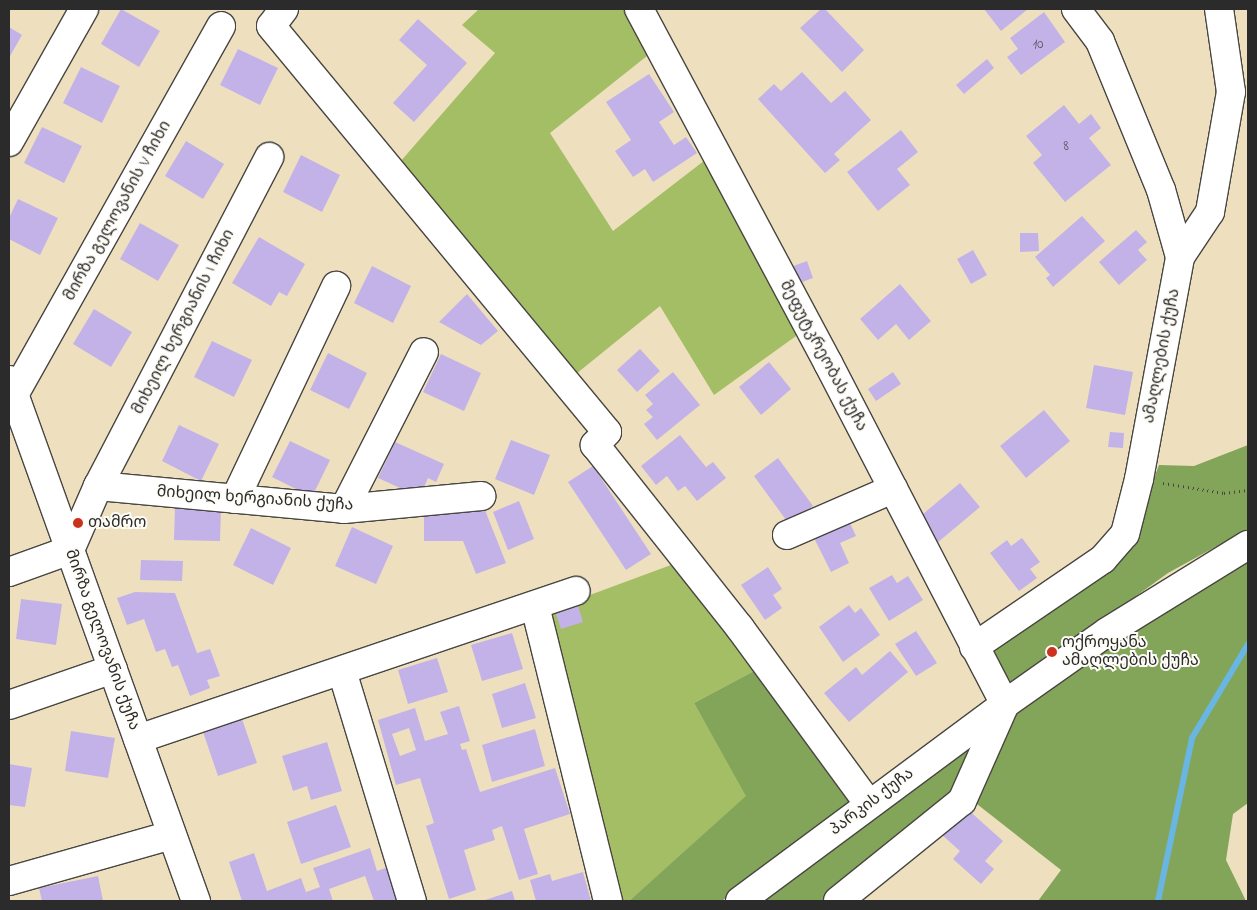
<!DOCTYPE html>
<meta charset="utf-8">
<style>
body{margin:0}
#map{position:relative;width:1257px;height:910px;overflow:hidden;background:#eee0bf;font-family:"Indie Flower","Noto Sans Georgian",sans-serif}
div>[style]{position:absolute}
[style*='--x']{left:calc(var(--x)*1px);top:calc(var(--y)*1px);width:calc(var(--w)*1px);rotate:calc(var(--a)*1deg)}
.green>*{inset:0;background:#a4be65}
.forest>*{inset:0;background:#83a55a}
.stream>*{height:6px;margin:-3px;padding:0 3px;transform-origin:3px;border-radius:3px;background:#69b6e3}
.building>*{inset:0;background:#c3b2e7}
.path>*{height:3px;margin-top:-1.5px;transform-origin:0;background:repeating-linear-gradient(90deg,#484641 0 1px,transparent 0 5px)}
.roads{filter:drop-shadow(1px 0 #484641) drop-shadow(-1px 0 #484641) drop-shadow(0 1px #484641) drop-shadow(0 -1px #484641)}
.minor>*{height:28px;margin:-14px;padding:0 14px;transform-origin:14px;border-radius:14px;background:#fff}
.dots>*{width:14px;height:14px;translate:-50% -50%;box-sizing:border-box;border:2px solid #fdfcf7;border-radius:50%}
span{translate:-50% -50%;white-space:nowrap;text-align:center;line-height:1.15;-webkit-text-stroke:4px #fdfcf7;paint-order:stroke}
.number-label{font-size:14px;color:#514d5a}
.number-label span{-webkit-text-stroke-width:0}
.street-label{font-size:16px;color:#2b2b2b}
.poi-label{font-size:16px;color:#2b2b2b}
.left{translate:0 -50%;text-align:left}
.frame{position:absolute;inset:0;border:10px solid #2b2b2b;pointer-events:none}
</style>
<div id="map">
<div class="green">
<div style="clip-path:polygon(479px 9px,628px 9px,652px 52px,550px 133px,613px 231px,709px 157px,803px 331px,714px 395px,660px 306px,576px 374px,400px 162px,495px 53px,462px 25px)"></div>
<div style="clip-path:polygon(679px 562px,754px 671px,694px 703px,747px 796px,629px 901px,621px 901px,544px 612px)"></div>
</div>
<div class="forest">
<div style="clip-path:polygon(1248px 445px,1248px 529px,1168px 573px,1013px 685px,990px 651px,1125px 554px,1159px 465px,1194px 466px)"></div>
<div style="clip-path:polygon(1248px 553px,1248px 803px,1233px 814px,1226px 860px,1246px 901px,1038px 901px,1061px 870px,968px 797px,1013px 708px)"></div>
<div style="clip-path:polygon(754px 671px,854px 801px,722px 901px,629px 901px,746px 796px,694px 703px)"></div>
<div style="clip-path:polygon(989px 721px,951px 799px,825px 901px,751px 901px)"></div>
</div>
<div class="stream">
<div style="--x:1158;--y:901;--w:167;--a:-78.2"></div>
<div style="--x:1192;--y:738;--w:109;--a:-59.2"></div>
</div>
<div class="building">
<div style="clip-path:polygon(121px 9px,160px 31px,139px 67px,101px 44px)"></div>
<div style="clip-path:polygon(821px 9px,825px 9px,864px 50px,842px 72px,800px 28px)"></div>
<div style="clip-path:polygon(984px 9px,1028px 9px,1001px 31px)"></div>
<div style="clip-path:polygon(1044px 12px,1065px 42px,1021px 75px,1007px 57px,1018px 49px,1010px 38px)"></div>
<div style="clip-path:polygon(418px 19px,467px 63px,414px 122px,393px 103px,427px 65px,399px 40px)"></div>
<div style="clip-path:polygon(9px 27px,22px 35px,9px 58px)"></div>
<div style="clip-path:polygon(238px 49px,278px 68px,260px 105px,220px 85px)"></div>
<div style="clip-path:polygon(987px 59px,994px 68px,964px 94px,956px 85px)"></div>
<div style="clip-path:polygon(81px 67px,120px 86px,102px 123px,63px 103px)"></div>
<div style="clip-path:polygon(802px 72px,831px 103px,845px 91px,871px 120px,834px 154px,840px 160px,825px 173px,758px 99px,774px 84px,781px 91px)"></div>
<div style="clip-path:polygon(649px 74px,674px 112px,659px 122px,674px 145px,686px 137px,697px 153px,653px 182px,645px 169px,633px 177px,615px 151px,631px 140px,606px 102px)"></div>
<div style="clip-path:polygon(1064px 105px,1079px 124px,1091px 114px,1101px 128px,1089px 138px,1111px 165px,1065px 202px,1033px 163px,1042px 155px,1026px 136px)"></div>
<div style="clip-path:polygon(42px 127px,82px 146px,64px 183px,24px 163px)"></div>
<div style="clip-path:polygon(901px 130px,918px 152px,897px 169px,910px 185px,878px 211px,847px 172px)"></div>
<div style="clip-path:polygon(186px 141px,224px 164px,203px 199px,165px 176px)"></div>
<div style="clip-path:polygon(301px 155px,340px 175px,322px 212px,283px 192px)"></div>
<div style="clip-path:polygon(18px 199px,58px 218px,40px 255px,9px 239px,9px 218px)"></div>
<div style="clip-path:polygon(1082px 216px,1105px 241px,1053px 287px,1046px 278px,1050px 275px,1035px 257px)"></div>
<div style="clip-path:polygon(140px 223px,179px 245px,158px 281px,120px 259px)"></div>
<div style="clip-path:polygon(1136px 230px,1147px 242px,1138px 250px,1147px 260px,1119px 285px,1099px 262px)"></div>
<div style="clip-path:polygon(1020px 233px,1038px 233px,1039px 251px,1020px 252px)"></div>
<div style="clip-path:polygon(259px 237px,305px 264px,287px 296px,279px 292px,271px 306px,232px 283px)"></div>
<div style="clip-path:polygon(973px 250px,987px 275px,971px 284px,957px 259px)"></div>
<div style="clip-path:polygon(807px 261px,813px 278px,794px 285px,788px 268px)"></div>
<div style="clip-path:polygon(372px 266px,411px 286px,393px 323px,354px 303px)"></div>
<div style="clip-path:polygon(900px 284px,931px 321px,909px 340px,896px 324px,878px 340px,860px 319px)"></div>
<div style="clip-path:polygon(467px 294px,498px 331px,481px 345px,439px 322px)"></div>
<div style="clip-path:polygon(94px 309px,132px 332px,111px 367px,73px 344px)"></div>
<div style="clip-path:polygon(212px 341px,252px 360px,234px 397px,194px 377px)"></div>
<div style="clip-path:polygon(640px 349px,660px 371px,637px 392px,617px 370px)"></div>
<div style="clip-path:polygon(328px 353px,367px 373px,349px 409px,310px 390px)"></div>
<div style="clip-path:polygon(441px 354px,481px 373px,464px 411px,423px 392px)"></div>
<div style="clip-path:polygon(769px 362px,791px 389px,761px 415px,739px 387px)"></div>
<div style="clip-path:polygon(1094px 365px,1133px 372px,1125px 415px,1086px 408px)"></div>
<div style="clip-path:polygon(673px 372px,700px 405px,657px 440px,644px 424px,653px 417px,646px 410px,653px 404px,645px 395px)"></div>
<div style="clip-path:polygon(893px 372px,901px 384px,876px 401px,868px 389px)"></div>
<div style="clip-path:polygon(1044px 410px,1070px 441px,1026px 478px,1000px 446px)"></div>
<div style="clip-path:polygon(179px 425px,219px 444px,201px 481px,162px 461px)"></div>
<div style="clip-path:polygon(1110px 432px,1124px 433px,1123px 448px,1108px 447px)"></div>
<div style="clip-path:polygon(680px 435px,706px 467px,713px 462px,726px 478px,697px 501px,685px 486px,678px 491px,667px 476px,656px 485px,641px 466px)"></div>
<div style="clip-path:polygon(511px 440px,550px 455px,534px 495px,495px 479px)"></div>
<div style="clip-path:polygon(290px 441px,330px 460px,312px 497px,272px 477px)"></div>
<div style="clip-path:polygon(395px 442px,444px 464px,436px 482px,428px 478px,420px 497px,378px 478px)"></div>
<div style="clip-path:polygon(778px 458px,813px 506px,789px 524px,754px 476px)"></div>
<div style="clip-path:polygon(593px 466px,651px 554px,626px 570px,568px 482px)"></div>
<div style="clip-path:polygon(960px 483px,980px 507px,937px 543px,917px 519px)"></div>
<div style="clip-path:polygon(519px 501px,534px 539px,508px 550px,493px 512px)"></div>
<div style="clip-path:polygon(175px 507px,221px 508px,220px 541px,174px 540px)"></div>
<div style="clip-path:polygon(485px 510px,506px 563px,476px 574px,463px 541px,424px 541px,424px 511px)"></div>
<div style="clip-path:polygon(849px 521px,856px 536px,840px 543px,849px 563px,831px 572px,814px 538px)"></div>
<div style="clip-path:polygon(352px 527px,393px 546px,376px 584px,335px 566px)"></div>
<div style="clip-path:polygon(251px 528px,291px 548px,273px 585px,233px 565px)"></div>
<div style="clip-path:polygon(1022px 538px,1040px 562px,1030px 569px,1037px 578px,1019px 591px,990px 553px,1007px 540px,1011px 546px)"></div>
<div style="clip-path:polygon(141px 560px,183px 561px,182px 581px,140px 580px)"></div>
<div style="clip-path:polygon(768px 567px,782px 589px,773px 595px,782px 608px,765px 620px,741px 585px)"></div>
<div style="clip-path:polygon(892px 575px,897px 583px,908px 576px,923px 600px,889px 621px,869px 588px)"></div>
<div style="clip-path:polygon(135px 592px,175px 593px,197px 653px,210px 649px,220px 676px,207px 680px,210px 688px,190px 696px,178px 665px,172px 667px,165px 649px,156px 652px,144px 619px,127px 625px,117px 598px)"></div>
<div style="clip-path:polygon(21px 599px,62px 604px,56px 645px,16px 639px)"></div>
<div style="clip-path:polygon(849px 605px,855px 613px,861px 608px,880px 635px,843px 662px,819px 627px)"></div>
<div style="clip-path:polygon(578px 606px,583px 622px,561px 629px,556px 614px)"></div>
<div style="clip-path:polygon(916px 631px,937px 663px,916px 676px,895px 644px)"></div>
<div style="clip-path:polygon(512px 633px,523px 669px,482px 681px,471px 645px)"></div>
<div style="clip-path:polygon(890px 651px,908px 672px,849px 722px,824px 693px,856px 667px,862px 675px)"></div>
<div style="clip-path:polygon(437px 658px,448px 692px,408px 704px,398px 670px)"></div>
<div style="clip-path:polygon(525px 683px,536px 718px,502px 728px,492px 694px)"></div>
<div style="clip-path:polygon(evenodd,459px 706px,470px 741px,460px 744px,462px 750px,466px 749px,480px 792px,555px 768px,570px 814px,524px 829px,538px 874px,519px 880px,502px 826px,492px 830px,495px 840px,464px 850px,476px 890px,449px 899px,426px 826px,434px 823px,420px 778px,396px 785px,378px 720px,415px 708px,425px 741px,448px 734px,440px 712px,459px 706px,409px 728px,416px 750px,400px 756px,392px 734px,409px 728px)"></div>
<div style="clip-path:polygon(240px 713px,257px 763px,218px 776px,201px 726px)"></div>
<div style="clip-path:polygon(535px 729px,545px 766px,492px 782px,482px 745px)"></div>
<div style="clip-path:polygon(71px 731px,115px 738px,108px 778px,65px 771px)"></div>
<div style="clip-path:polygon(327px 742px,342px 791px,311px 800px,307px 786px,293px 791px,282px 756px)"></div>
<div style="clip-path:polygon(9px 764px,32px 768px,25px 807px,9px 805px)"></div>
<div style="clip-path:polygon(336px 805px,351px 847px,301px 864px,287px 822px)"></div>
<div style="clip-path:polygon(965px 807px,1003px 841px,985px 861px,994px 869px,981px 884px,953px 859px,960px 851px,941px 834px)"></div>
<div style="clip-path:polygon(370px 848px,377px 871px,391px 866px,403px 901px,374px 901px,365px 876px,329px 889px,333px 901px,242px 901px,229px 862px,254px 853px,267px 891px,301px 878px,306px 892px,320px 887px,313px 868px)"></div>
<div style="clip-path:polygon(583px 872px,591px 901px,536px 901px,530px 880px,550px 874px,552px 881px)"></div>
<div style="clip-path:polygon(98px 876px,103px 901px,42px 901px,39px 888px)"></div>
<div style="clip-path:polygon(512px 891px,515px 901px,482px 901px)"></div>
</div>
<div class="path">
<div style="--x:1163;--y:483;--w:62;--a:9.3"></div>
<div style="--x:1224;--y:493;--w:24;--a:-7"></div>
</div>
<div class="roads">
<div class="minor">
<div style="--x:284;--y:9;--w:21;--a:127"></div>
<div style="--x:271;--y:26;--w:527;--a:50.39"></div>
<div style="--x:607;--y:432;--w:18;--a:133"></div>
<div style="--x:595;--y:445;--w:233;--a:51.6"></div>
<div style="--x:740;--y:628;--w:218;--a:53.8"></div>
<div style="--x:639;--y:9;--w:401;--a:61.9"></div>
<div style="--x:828;--y:363;--w:384;--a:62.6"></div>
<div style="--x:9;--y:142;--w:153;--a:-60.6"></div>
<div style="--x:1180;--y:257;--w:54;--a:-56.3"></div>
<div style="--x:1210;--y:212;--w:122;--a:-80.1"></div>
<div style="--x:1231;--y:92;--w:84;--a:-98.2"></div>
<div style="--x:9;--y:380;--w:554;--a:70.26"></div>
<div style="--x:9;--y:397;--w:5;--a:-22"></div>
<div style="--x:14;--y:395;--w:423;--a:-60.7"></div>
<div style="--x:98;--y:486;--w:247;--a:5.3"></div>
<div style="--x:344;--y:509;--w:138;--a:-5.4"></div>
<div style="--x:235;--y:499;--w:236;--a:-64.6"></div>
<div style="--x:344;--y:509;--w:176;--a:-63"></div>
<div style="--x:787;--y:535;--w:116;--a:-23.5"></div>
<div style="--x:9;--y:572;--w:65;--a:-19.8"></div>
<div style="--x:70;--y:550;--w:70;--a:-66.4"></div>
<div style="--x:98;--y:486;--w:371;--a:-62.5"></div>
<div style="--x:535;--y:606;--w:304;--a:76.1"></div>
<div style="--x:974;--y:647;--w:156;--a:-34.3"></div>
<div style="--x:1103;--y:559;--w:33;--a:-49"></div>
<div style="--x:1125;--y:534;--w:57;--a:-75.7"></div>
<div style="--x:1139;--y:479;--w:226;--a:-79.5"></div>
<div style="--x:1180;--y:257;--w:70;--a:-105.8"></div>
<div style="--x:1161;--y:190;--w:161;--a:-112.3"></div>
<div style="--x:1100;--y:41;--w:40;--a:-127"></div>
<div style="--x:342;--y:671;--w:240;--a:73.1"></div>
<div style="--x:9;--y:705;--w:110;--a:-19.1"></div>
<div style="--x:138;--y:739;--w:462;--a:-18.7"></div>
<div style="--x:9;--y:881;--w:169;--a:-15.8"></div>
<div style="--x:740;--y:901;--w:330;--a:-36.6"></div>
<div style="--x:1005;--y:704;--w:125;--a:-35.2"></div>
<div style="--x:1107;--y:632;--w:166;--a:-31.7"></div>
<div style="--x:838;--y:901;--w:159;--a:-38.9"></div>
<div style="--x:962;--y:801;--w:104;--a:-66.1"></div>
</div>
</div>
<div class="dots">
<div style="left:78px;top:523px;background:#c8321e"></div>
<div style="left:1052px;top:652px;background:#c8321e"></div>
</div>
<div class="number-label">
<span style="left:1038px;top:45px">10</span>
<span style="left:1066px;top:147px">8</span>
</div>
<div class="street-label">
<span style="left:118px;top:211px;rotate:-61deg">მირზა გელოვანის V ჩიხი</span>
<span style="left:184px;top:322px;rotate:-63deg">მიხეილ ხერგიანის I ჩიხი</span>
<span style="left:823px;top:356px;rotate:62deg">მეფუტკრეობას ქუჩა</span>
<span style="left:1162px;top:356px;rotate:-79deg">ამაღლების ქუჩა</span>
<span style="left:255px;top:499px;rotate:4deg">მიხეილ ხერგიანის ქუჩა</span>
<span style="left:102px;top:640px;rotate:70deg">მირზა გელოვანის ქუჩა</span>
<span style="left:872px;top:802px;rotate:-37deg">პარკის ქუჩა</span>
</div>
<div class="poi-label">
<span class="left" style="left:88px;top:523px">თამრო</span>
<span class="left" style="left:1062px;top:652px">ოქროყანა<br>ამაღლების ქუჩა</span>
</div>
<div class="frame"></div>
</div>
